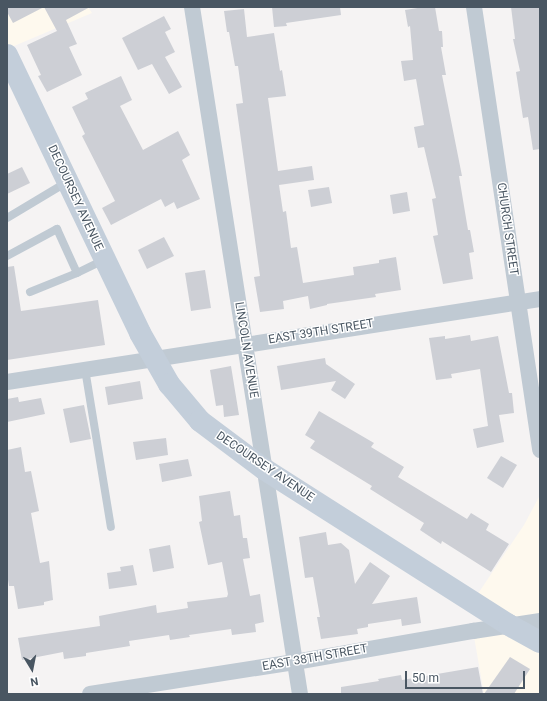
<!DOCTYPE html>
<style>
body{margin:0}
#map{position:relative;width:547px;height:701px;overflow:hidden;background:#f5f3f3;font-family:Roboto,sans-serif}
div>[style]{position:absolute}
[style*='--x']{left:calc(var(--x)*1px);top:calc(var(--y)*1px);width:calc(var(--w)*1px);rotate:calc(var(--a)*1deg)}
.commercial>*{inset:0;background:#fef9ee}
.building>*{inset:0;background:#cdcfd5}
.lane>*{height:8px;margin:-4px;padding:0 4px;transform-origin:4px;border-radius:4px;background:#c0cad3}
.street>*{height:16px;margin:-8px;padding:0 8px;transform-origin:8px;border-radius:8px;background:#c0cad3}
.secondary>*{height:22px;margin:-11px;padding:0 11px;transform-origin:11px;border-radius:11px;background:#c3ceda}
span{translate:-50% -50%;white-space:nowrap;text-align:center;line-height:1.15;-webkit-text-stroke:3px #fff;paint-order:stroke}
.street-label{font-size:12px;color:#495662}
.frame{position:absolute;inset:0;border:8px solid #495662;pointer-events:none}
.north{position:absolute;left:12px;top:649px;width:40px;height:40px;-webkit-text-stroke:3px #fff;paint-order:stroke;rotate:170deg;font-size:11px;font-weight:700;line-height:16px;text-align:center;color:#495662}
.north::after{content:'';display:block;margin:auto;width:14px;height:18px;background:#495662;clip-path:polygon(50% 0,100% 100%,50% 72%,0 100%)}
.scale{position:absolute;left:405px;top:671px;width:120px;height:18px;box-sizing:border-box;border:2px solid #495662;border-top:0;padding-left:5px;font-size:12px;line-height:14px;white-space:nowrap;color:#495662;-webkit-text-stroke:3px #fff;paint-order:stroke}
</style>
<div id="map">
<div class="commercial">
<div style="clip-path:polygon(7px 7px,88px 7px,92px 13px,7px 49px)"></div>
<div style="clip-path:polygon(540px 495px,540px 694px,484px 694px,473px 631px,508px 625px,473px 601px,524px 525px)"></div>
</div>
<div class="building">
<div style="clip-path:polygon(7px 7px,90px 7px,66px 20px,77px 44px,69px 47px,82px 75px,47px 92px,38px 76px,41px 75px,27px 45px,57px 31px,44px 7px,13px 23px,7px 12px)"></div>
<div style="clip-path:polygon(272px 7px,340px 7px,341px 15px,286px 23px,287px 26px,274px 27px)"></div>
<div style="clip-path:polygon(424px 7px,435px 7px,439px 31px,442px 31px,443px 47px,441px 47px,446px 75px,442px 75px,462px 176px,459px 176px,468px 230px,470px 230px,474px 252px,469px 253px,473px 279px,443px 284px,433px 236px,438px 235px,432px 199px,436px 198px,424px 147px,418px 148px,414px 127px,424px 125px,416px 79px,404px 81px,401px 61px,413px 60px,410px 26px,408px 27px,405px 10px)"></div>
<div style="clip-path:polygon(511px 7px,539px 7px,540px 149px,533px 150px,528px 117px,523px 118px,516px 72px,520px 71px,513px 39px,515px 39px)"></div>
<div style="clip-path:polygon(244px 9px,247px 37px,274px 33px,280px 71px,282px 70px,286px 96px,268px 98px,278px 171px,312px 166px,314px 180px,279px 185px,283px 212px,286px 211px,291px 248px,297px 247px,303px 283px,354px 275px,353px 267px,379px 263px,379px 260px,396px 257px,401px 290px,375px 294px,376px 297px,327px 304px,327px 305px,310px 309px,308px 296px,283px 301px,284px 309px,260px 312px,254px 277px,260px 276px,236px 104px,243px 103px,238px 66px,235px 66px,229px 32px,227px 32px,224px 11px)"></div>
<div style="clip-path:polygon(164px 16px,171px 29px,165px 32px,175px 52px,165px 57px,182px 87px,169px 94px,152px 64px,138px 70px,122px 38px)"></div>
<div style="clip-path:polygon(121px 76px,132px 100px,120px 106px,143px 150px,178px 131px,190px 155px,182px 160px,200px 199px,177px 209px,174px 202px,165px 207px,161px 199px,111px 225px,102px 208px,115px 201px,82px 136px,85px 134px,72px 107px,88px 99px,85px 93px)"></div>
<div style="clip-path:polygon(22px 167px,30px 183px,7px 194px,7px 174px)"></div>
<div style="clip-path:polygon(329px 187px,332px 203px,311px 207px,308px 190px)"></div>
<div style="clip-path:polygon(407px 192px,410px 211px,393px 214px,390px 195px)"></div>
<div style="clip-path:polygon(164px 237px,174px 256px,147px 269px,138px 250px)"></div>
<div style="clip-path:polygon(14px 266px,21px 311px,98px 300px,105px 345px,7px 360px,7px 267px)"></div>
<div style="clip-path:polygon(205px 270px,211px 308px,191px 311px,185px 273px)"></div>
<div style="clip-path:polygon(470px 335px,471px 341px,498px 336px,509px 393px,512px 393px,514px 413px,499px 415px,504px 442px,477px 448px,473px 429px,488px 426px,480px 369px,451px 374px,452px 378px,436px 380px,429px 338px,445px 336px,445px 339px)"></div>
<div style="clip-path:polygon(325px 358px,326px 364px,355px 384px,345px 399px,331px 390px,336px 381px,281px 390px,277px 366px)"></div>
<div style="clip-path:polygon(231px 366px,239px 415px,224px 417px,223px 405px,216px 406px,210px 370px)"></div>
<div style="clip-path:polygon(140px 381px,143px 399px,108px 405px,105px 387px)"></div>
<div style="clip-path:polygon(18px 397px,19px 402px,41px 398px,45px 414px,7px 422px,7px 399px)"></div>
<div style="clip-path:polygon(84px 405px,91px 439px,70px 443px,63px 409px)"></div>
<div style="clip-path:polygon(319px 411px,374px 443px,371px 447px,404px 467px,398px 477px,467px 519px,471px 513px,489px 524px,486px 530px,509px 544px,491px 572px,442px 541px,441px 544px,420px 530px,424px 523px,370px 489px,372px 486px,310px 448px,315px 441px,305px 435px)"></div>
<div style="clip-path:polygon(166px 438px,168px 455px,136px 460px,133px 442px)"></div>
<div style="clip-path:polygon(21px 447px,25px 472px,31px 471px,39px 511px,31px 513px,40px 563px,49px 561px,53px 600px,44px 602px,44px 605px,18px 609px,14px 586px,9px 586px,7px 573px,7px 450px)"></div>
<div style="clip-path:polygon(501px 456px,517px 465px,503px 488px,487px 478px)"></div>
<div style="clip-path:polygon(188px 459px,192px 476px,162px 482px,159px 464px)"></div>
<div style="clip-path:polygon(230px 491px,234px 516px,240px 515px,243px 538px,247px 538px,250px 558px,243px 559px,250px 596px,260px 594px,264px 622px,255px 624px,256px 632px,232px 635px,231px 629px,189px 635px,190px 637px,170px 640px,169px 635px,129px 641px,130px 646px,86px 653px,86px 656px,64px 659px,63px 652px,22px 660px,18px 638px,100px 626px,99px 616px,156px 605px,157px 613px,188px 608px,187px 602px,227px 597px,228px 594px,222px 562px,208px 565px,199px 522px,202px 521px,199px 496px)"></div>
<div style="clip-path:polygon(326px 532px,328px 545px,341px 543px,349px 550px,355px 584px,370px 562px,390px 576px,372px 604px,417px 597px,421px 623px,402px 626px,401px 619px,368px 624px,368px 627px,357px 629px,358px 634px,321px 639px,317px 617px,320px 617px,313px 577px,305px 578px,299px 537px)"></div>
<div style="clip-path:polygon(170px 545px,174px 568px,153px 572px,149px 549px)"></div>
<div style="clip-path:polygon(133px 565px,137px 585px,109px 589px,107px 573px,121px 571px,120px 567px)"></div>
<div style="clip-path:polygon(510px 657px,530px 669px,514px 694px,484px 694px)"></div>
<div style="clip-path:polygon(478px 667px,483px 694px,341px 694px,341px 687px,379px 681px,378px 679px,401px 675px,402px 680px)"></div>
</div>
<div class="lane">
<div style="--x:7;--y:218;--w:70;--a:-31"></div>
<div style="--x:7;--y:256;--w:57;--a:-28.4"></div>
<div style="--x:57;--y:229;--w:48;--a:65.6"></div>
<div style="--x:77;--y:273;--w:30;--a:-26"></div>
<div style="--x:30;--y:292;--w:51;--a:-22"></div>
<div style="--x:85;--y:369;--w:160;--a:80.7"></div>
</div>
<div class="street">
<div style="--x:192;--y:7;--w:695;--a:81.07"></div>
<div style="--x:474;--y:7;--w:448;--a:81.5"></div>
<div style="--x:7;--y:382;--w:539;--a:-8.85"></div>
<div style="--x:90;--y:694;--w:207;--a:-8.9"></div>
<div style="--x:295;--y:662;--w:181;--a:-9.9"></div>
<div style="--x:473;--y:631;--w:68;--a:-8.5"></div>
</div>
<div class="secondary">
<div style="--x:7;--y:55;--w:308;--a:64.4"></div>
<div style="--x:140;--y:333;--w:59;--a:60.4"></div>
<div style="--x:169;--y:384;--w:48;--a:50"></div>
<div style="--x:200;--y:421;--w:80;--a:36.9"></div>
<div style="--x:264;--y:469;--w:290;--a:32.5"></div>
<div style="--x:509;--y:625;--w:35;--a:29"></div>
</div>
<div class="street-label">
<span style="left:75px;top:198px;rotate:65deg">DECOURSEY AVENUE</span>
<span style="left:507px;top:229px;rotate:82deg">CHURCH STREET</span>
<span style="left:321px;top:332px;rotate:-9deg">EAST 39TH STREET</span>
<span style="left:246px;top:350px;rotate:81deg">LINCOLN AVENUE</span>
<span style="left:265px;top:467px;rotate:34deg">DECOURSEY AVENUE</span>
<span style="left:315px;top:658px;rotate:-10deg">EAST 38TH STREET</span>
</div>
<div class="frame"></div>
<div class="north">N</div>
<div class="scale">50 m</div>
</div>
